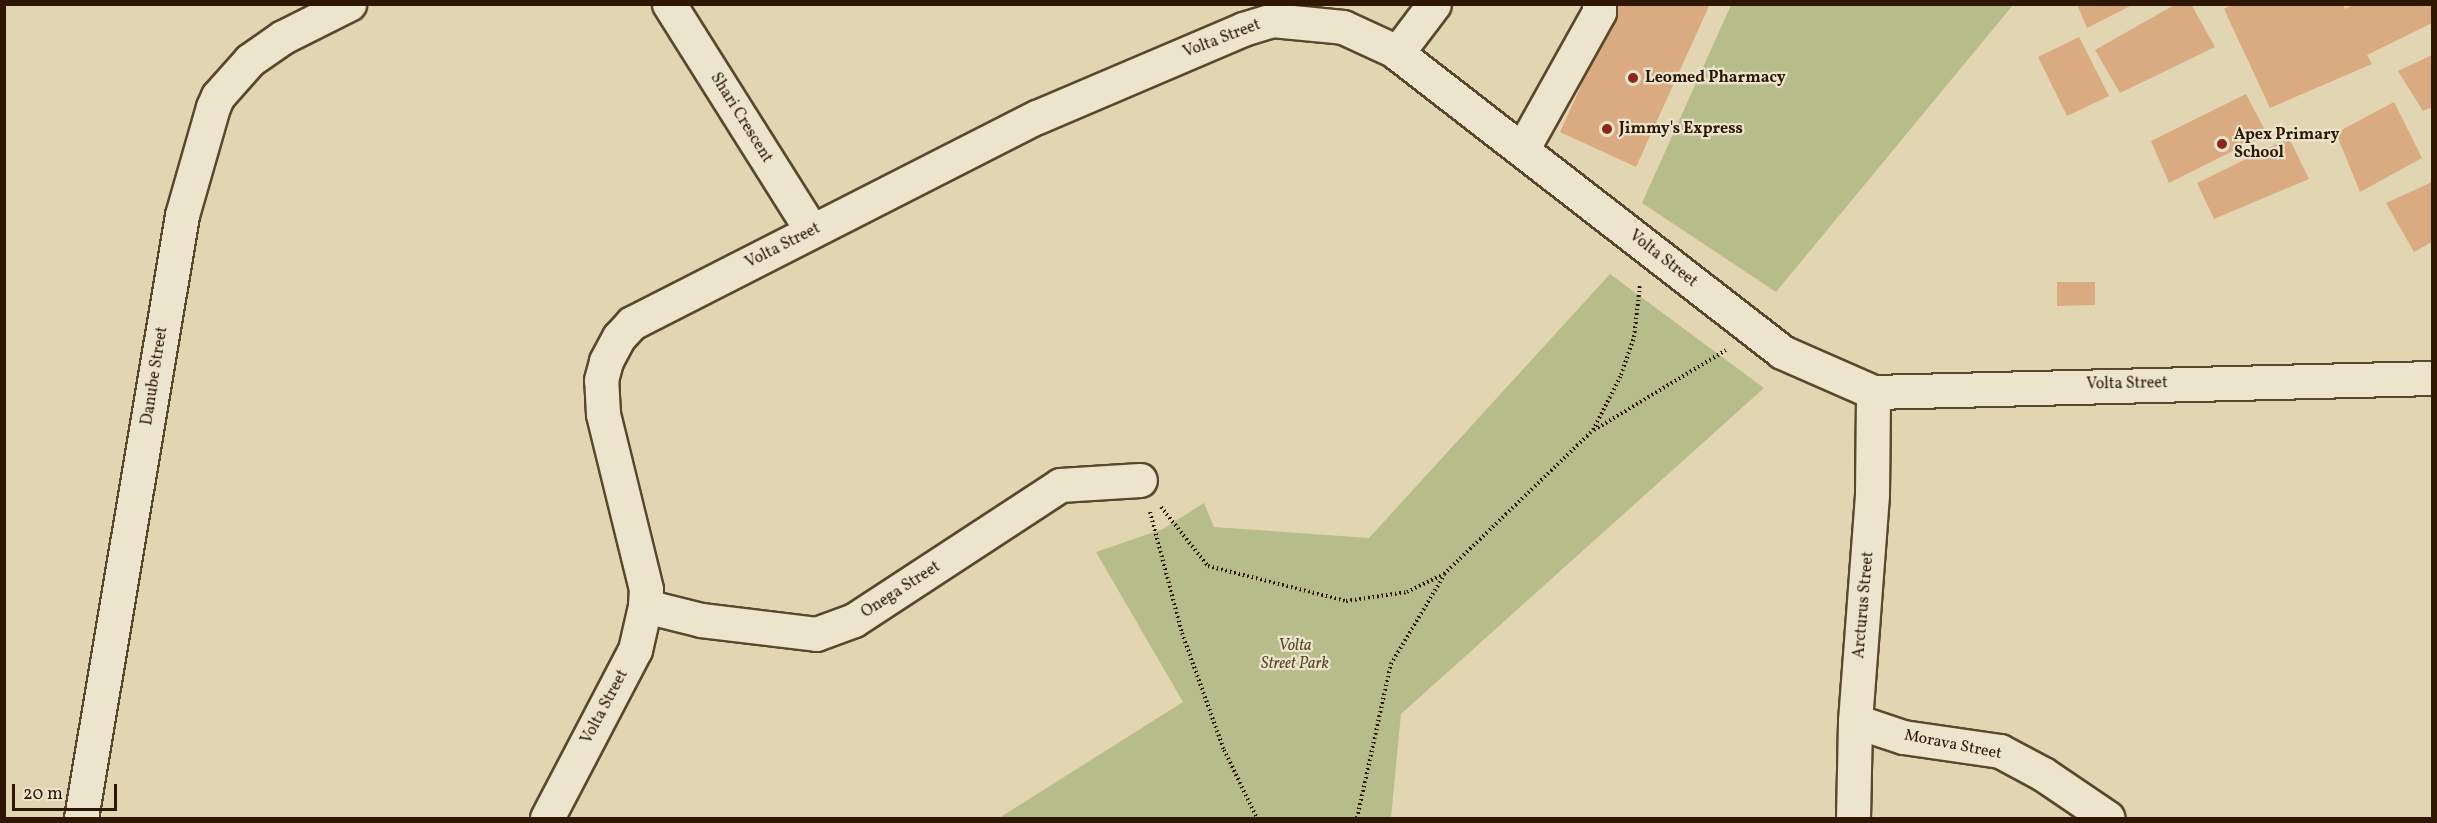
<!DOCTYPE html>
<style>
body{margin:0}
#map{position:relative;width:2437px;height:823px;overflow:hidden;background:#e2d6b2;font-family:Vollkorn,serif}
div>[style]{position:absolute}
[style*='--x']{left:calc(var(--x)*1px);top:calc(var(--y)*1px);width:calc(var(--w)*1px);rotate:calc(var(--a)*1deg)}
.green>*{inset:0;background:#b6bd8a}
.building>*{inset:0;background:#daaa80}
.path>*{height:4px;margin-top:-2px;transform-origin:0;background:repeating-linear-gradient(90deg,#2e1700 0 1.5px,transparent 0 4.5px)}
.roads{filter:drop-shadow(2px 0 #5b472c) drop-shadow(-2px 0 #5b472c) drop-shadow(0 2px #5b472c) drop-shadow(0 -2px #5b472c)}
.minor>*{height:33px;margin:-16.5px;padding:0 16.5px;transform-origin:16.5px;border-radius:16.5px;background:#ece4cd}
.dots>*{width:16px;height:16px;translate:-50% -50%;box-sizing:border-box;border:3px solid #ece4cd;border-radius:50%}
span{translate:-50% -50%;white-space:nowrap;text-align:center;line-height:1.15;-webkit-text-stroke:4.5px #ece4cd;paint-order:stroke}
.street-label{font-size:16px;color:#2e1700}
.poi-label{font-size:16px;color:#2e1700;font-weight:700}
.left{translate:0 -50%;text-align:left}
.park-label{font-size:16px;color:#574929;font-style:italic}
.frame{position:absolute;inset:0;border:6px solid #2e1700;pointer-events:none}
.scale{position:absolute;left:12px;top:784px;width:105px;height:27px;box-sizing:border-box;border:3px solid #2e1700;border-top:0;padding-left:8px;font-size:18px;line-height:21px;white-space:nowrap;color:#2e1700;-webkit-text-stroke:4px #ece4cd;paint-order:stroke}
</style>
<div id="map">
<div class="green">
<div style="clip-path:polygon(1731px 5px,2013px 5px,1776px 292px,1642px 203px)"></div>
<div style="clip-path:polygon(1610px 274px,1764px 388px,1401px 714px,1391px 818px,999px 818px,1183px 702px,1096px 552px,1163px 529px,1204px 503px,1214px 527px,1369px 538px)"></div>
</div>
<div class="building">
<div style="clip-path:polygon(1618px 4px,1710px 4px,1636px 167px,1560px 132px)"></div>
<div style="clip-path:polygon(2077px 4px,2134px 4px,2087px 28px)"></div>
<div style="clip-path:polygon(2176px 4px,2191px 4px,2215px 47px,2120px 93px,2095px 50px)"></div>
<div style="clip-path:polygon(2233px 4px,2343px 4px,2345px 9px,2355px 4px,2432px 4px,2432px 23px,2367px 55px,2372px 64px,2270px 108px,2224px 9px)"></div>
<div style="clip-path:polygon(2079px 37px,2109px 96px,2067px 116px,2038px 57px)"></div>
<div style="clip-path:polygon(2432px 55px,2432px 107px,2423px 111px,2398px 71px)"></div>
<div style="clip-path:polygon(2246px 94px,2267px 134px,2169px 183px,2151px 141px)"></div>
<div style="clip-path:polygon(2394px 102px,2422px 158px,2360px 192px,2336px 133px)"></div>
<div style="clip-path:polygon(2289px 138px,2309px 179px,2214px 219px,2197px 183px)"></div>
<div style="clip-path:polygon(2432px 182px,2432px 242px,2414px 252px,2386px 203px)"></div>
<div style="clip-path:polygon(2057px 282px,2095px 282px,2095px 305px,2057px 306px)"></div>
</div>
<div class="path">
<div style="--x:1594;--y:430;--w:154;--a:-31.2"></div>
<div style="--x:1161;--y:507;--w:75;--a:51.5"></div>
<div style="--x:1208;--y:566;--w:142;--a:14.2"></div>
<div style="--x:1346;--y:601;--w:62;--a:-8.4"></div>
<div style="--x:1407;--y:592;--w:41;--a:-25.9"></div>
<div style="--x:1444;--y:574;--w:207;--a:-44"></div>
<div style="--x:1593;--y:430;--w:62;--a:-63"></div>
<div style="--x:1621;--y:375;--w:40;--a:-71.1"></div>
<div style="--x:1634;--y:337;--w:52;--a:-83.4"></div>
<div style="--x:1150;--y:512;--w:125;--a:75.2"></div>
<div style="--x:1182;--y:633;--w:124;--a:70.3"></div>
<div style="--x:1224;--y:750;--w:76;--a:64.1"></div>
<div style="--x:1357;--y:818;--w:158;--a:-77.6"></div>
<div style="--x:1391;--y:664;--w:104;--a:-59.2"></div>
</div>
<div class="roads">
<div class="minor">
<div style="--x:669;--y:4;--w:268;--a:57.8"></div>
<div style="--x:1397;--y:53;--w:61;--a:-52.9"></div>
<div style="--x:1523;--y:148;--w:156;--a:-60.8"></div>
<div style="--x:1599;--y:12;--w:8;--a:-90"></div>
<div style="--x:645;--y:606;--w:58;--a:14"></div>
<div style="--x:701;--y:620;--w:116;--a:6.9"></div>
<div style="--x:816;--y:634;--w:40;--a:-20.2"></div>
<div style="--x:854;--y:620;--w:246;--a:-33.2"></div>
<div style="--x:1060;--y:485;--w:80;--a:-3.6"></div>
<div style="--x:1855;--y:721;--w:51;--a:18.4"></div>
<div style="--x:1903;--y:737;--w:98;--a:8.2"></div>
<div style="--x:2000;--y:751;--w:49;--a:28.1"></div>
<div style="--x:2043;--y:774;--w:78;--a:34.1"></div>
<div style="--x:81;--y:818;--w:611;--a:-80.49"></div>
<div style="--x:182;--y:215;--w:112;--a:-74"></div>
<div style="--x:213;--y:107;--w:12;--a:-66"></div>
<div style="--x:218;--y:96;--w:48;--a:-48.4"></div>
<div style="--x:250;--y:60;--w:40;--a:-34.9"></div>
<div style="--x:283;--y:37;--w:74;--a:-26.6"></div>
<div style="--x:547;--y:818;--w:190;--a:-62.4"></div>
<div style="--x:635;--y:650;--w:45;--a:-77.2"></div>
<div style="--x:645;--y:606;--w:17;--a:-87"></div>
<div style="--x:646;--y:589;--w:180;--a:-103.8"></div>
<div style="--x:603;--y:414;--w:34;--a:-93"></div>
<div style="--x:601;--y:380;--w:20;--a:-75"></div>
<div style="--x:606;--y:361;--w:27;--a:-62"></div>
<div style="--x:619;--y:337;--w:19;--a:-47"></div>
<div style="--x:632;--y:323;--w:454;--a:-27"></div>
<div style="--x:1037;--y:117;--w:224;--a:-23.1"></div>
<div style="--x:1243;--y:29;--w:30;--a:-17"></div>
<div style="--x:1272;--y:20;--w:71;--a:5.6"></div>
<div style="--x:1343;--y:27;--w:55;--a:24.7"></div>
<div style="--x:1393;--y:50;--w:492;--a:37.8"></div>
<div style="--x:1782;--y:352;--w:99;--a:23.7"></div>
<div style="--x:1873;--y:392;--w:559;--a:-1.43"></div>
<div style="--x:1853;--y:818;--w:97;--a:-88.8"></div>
<div style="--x:1855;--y:721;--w:228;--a:-85.7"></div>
<div style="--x:1872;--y:494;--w:102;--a:-89.4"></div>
</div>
</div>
<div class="dots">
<div style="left:1633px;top:78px;background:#8f2418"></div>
<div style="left:1607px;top:129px;background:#8f2418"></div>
<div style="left:2222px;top:144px;background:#8f2418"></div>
</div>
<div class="street-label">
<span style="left:1222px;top:39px;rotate:-21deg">Volta Street</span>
<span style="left:741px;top:118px;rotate:58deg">Shari Crescent</span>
<span style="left:783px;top:246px;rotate:-27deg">Volta Street</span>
<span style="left:1663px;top:259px;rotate:38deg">Volta Street</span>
<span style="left:155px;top:376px;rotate:-81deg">Danube Street</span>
<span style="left:2127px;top:384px;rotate:-1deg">Volta Street</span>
<span style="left:901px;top:590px;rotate:-33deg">Onega Street</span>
<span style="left:1864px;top:605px;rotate:-85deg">Arcturus Street</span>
<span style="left:605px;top:707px;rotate:-62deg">Volta Street</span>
<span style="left:1953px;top:745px;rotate:11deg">Morava Street</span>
</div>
<div class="poi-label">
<span class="left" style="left:1645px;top:78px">Leomed Pharmacy</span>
<span class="left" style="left:1619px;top:129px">Jimmy's Express</span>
<span class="left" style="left:2234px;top:144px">Apex Primary<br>School</span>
</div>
<div class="park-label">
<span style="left:1295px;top:655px">Volta<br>Street Park</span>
</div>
<div class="frame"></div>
<div class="scale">20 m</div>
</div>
